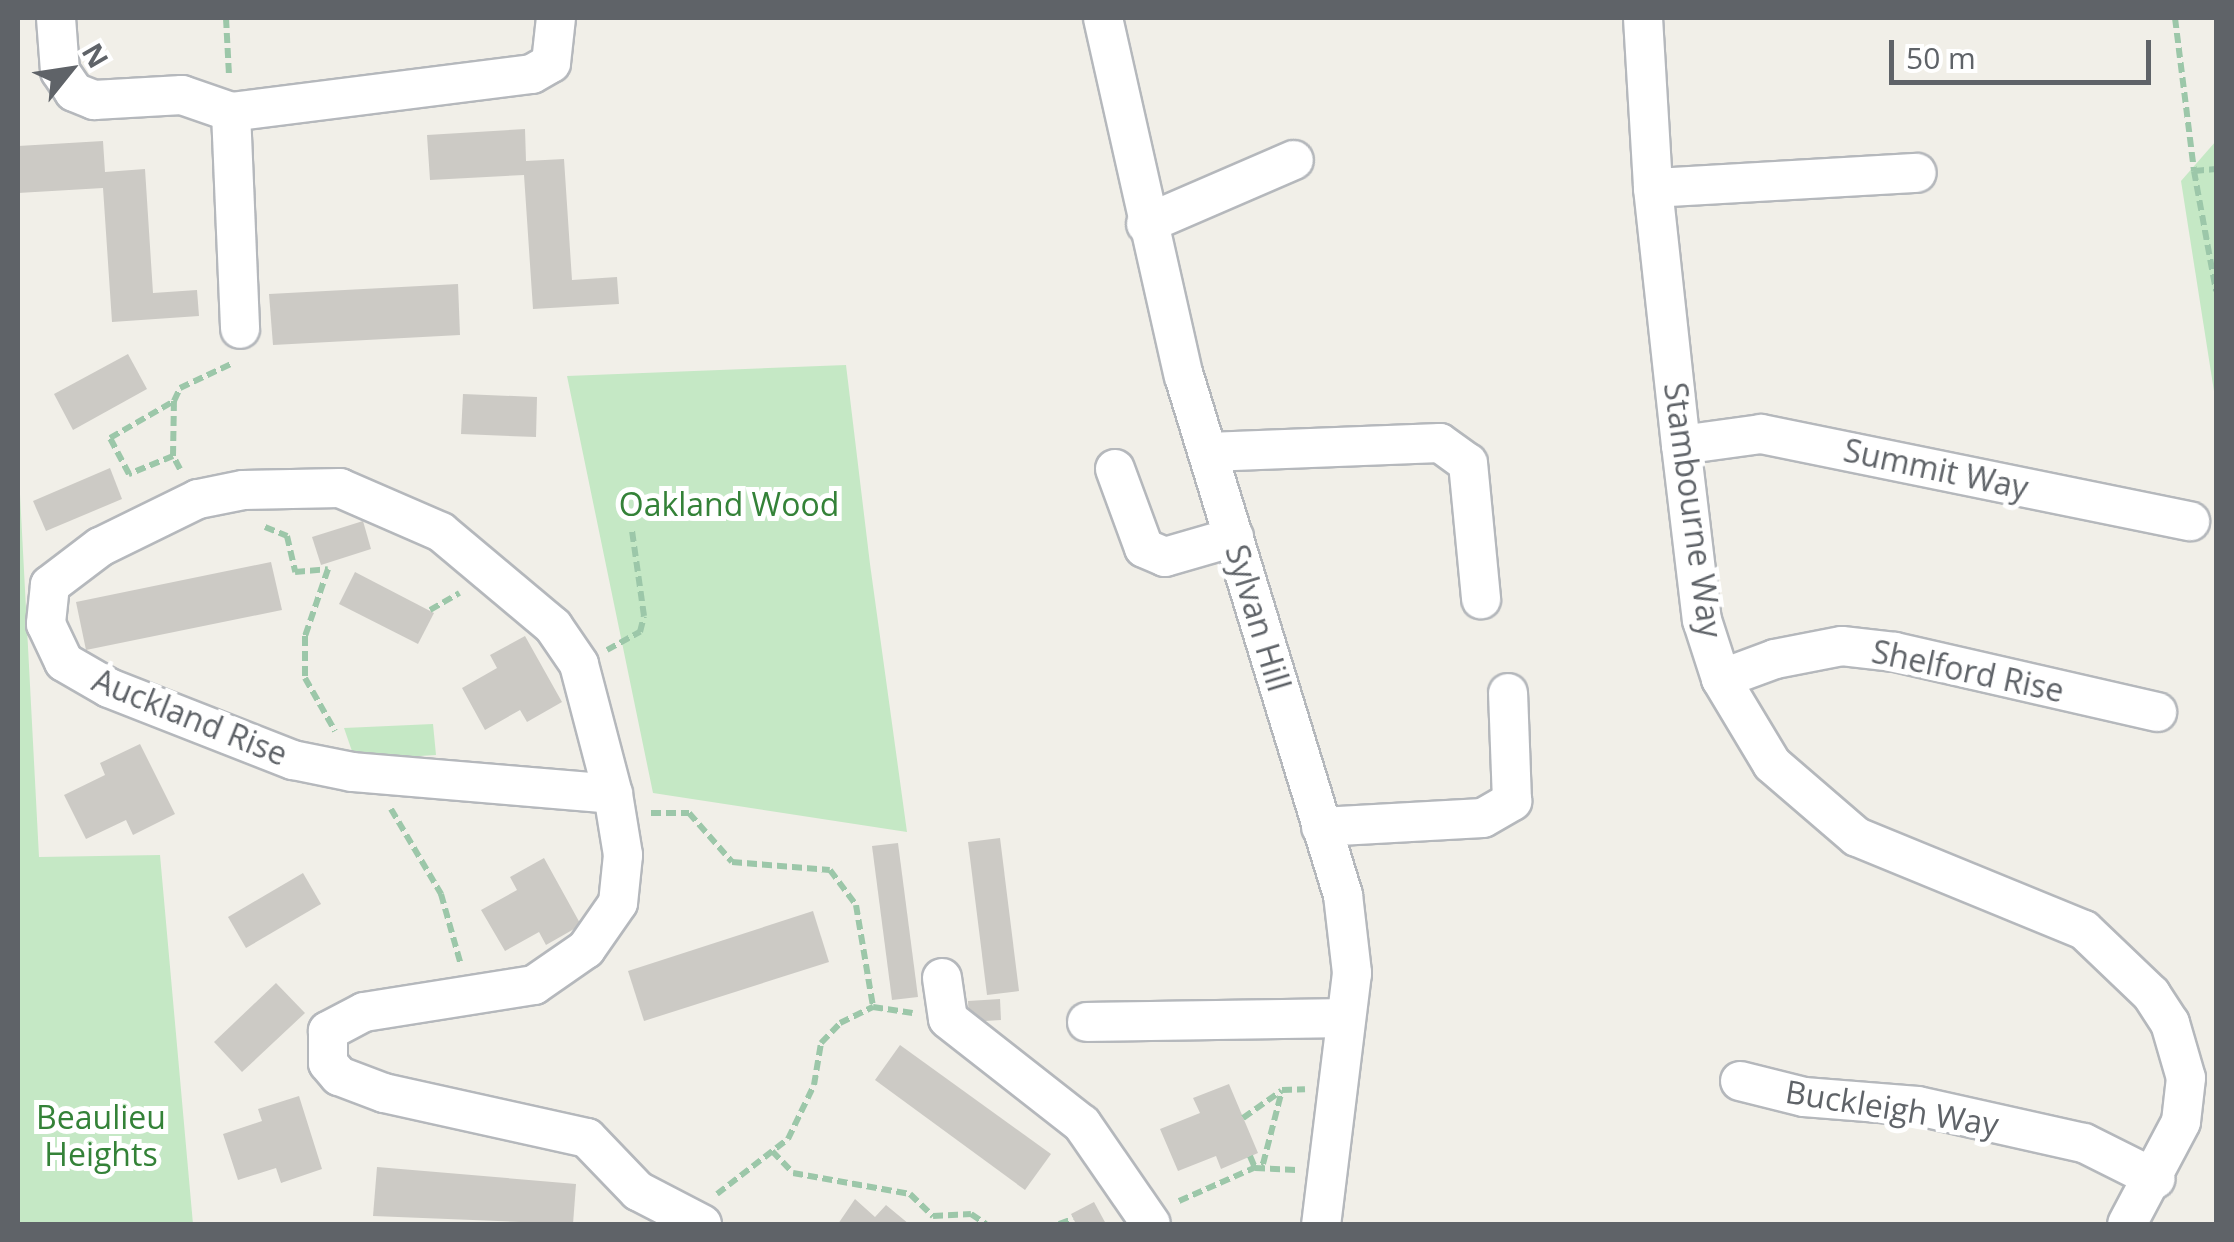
<!DOCTYPE html>
<style>
body{margin:0}
#map{position:relative;width:2234px;height:1242px;overflow:hidden;background:#f1efe8;font-family:"Open Sans",sans-serif}
div>[style]{position:absolute}
[style*='--x']{left:calc(var(--x)*1px);top:calc(var(--y)*1px);width:calc(var(--w)*1px);rotate:calc(var(--a)*1deg)}
.green>*{inset:0;background:#c5e8c5}
.building>*{inset:0;background:#cccac5}
.path>*{height:6px;margin-top:-3px;transform-origin:0;background:repeating-linear-gradient(90deg,#9cc7a9 0 10px,transparent 0 15px)}
.roads{filter:drop-shadow(2px 0 #b5b8bc) drop-shadow(-2px 0 #b5b8bc) drop-shadow(0 2px #b5b8bc) drop-shadow(0 -2px #b5b8bc)}
.minor>*{height:38px;margin:-19px;padding:0 19px;transform-origin:19px;border-radius:19px;background:#fff}
span{translate:-50% -50%;white-space:nowrap;text-align:center;line-height:1.15;-webkit-text-stroke:10px #fff;paint-order:stroke}
.street-label{font-size:32px;color:#5f6368}
.park-label{font-size:32px;color:#348238}
.frame{position:absolute;inset:0;border:20px solid #5f6368;pointer-events:none}
.north{position:absolute;left:20px;top:20px;width:100px;height:100px;-webkit-text-stroke:8px #fff;paint-order:stroke;rotate:60deg;font-size:28px;font-weight:700;line-height:40px;text-align:center;color:#5f6368}
.north::after{content:'';display:block;margin:auto;width:35px;height:45px;background:#5f6368;clip-path:polygon(50% 0,100% 100%,50% 72%,0 100%)}
.scale{position:absolute;left:1889px;top:40px;width:262px;height:45px;box-sizing:border-box;border:5px solid #5f6368;border-top:0;padding-left:12px;font-size:30px;line-height:35px;white-space:nowrap;color:#5f6368;-webkit-text-stroke:8px #fff;paint-order:stroke}
</style>
<div id="map">
<div class="green">
<div style="clip-path:polygon(2216px 141px,2216px 404px,2181px 181px)"></div>
<div style="clip-path:polygon(846px 365px,870px 564px,907px 832px,653px 793px,567px 376px)"></div>
<div style="clip-path:polygon(18px 456px,39px 857px,160px 855px,193px 1224px,18px 1224px)"></div>
<div style="clip-path:polygon(433px 724px,436px 755px,355px 760px,344px 728px)"></div>
</div>
<div class="building">
<div style="clip-path:polygon(525px 129px,526px 161px,564px 159px,572px 280px,617px 277px,619px 304px,533px 309px,524px 175px,430px 180px,427px 135px)"></div>
<div style="clip-path:polygon(103px 141px,105px 172px,145px 169px,153px 293px,197px 290px,199px 316px,112px 322px,103px 188px,18px 193px,18px 146px)"></div>
<div style="clip-path:polygon(458px 284px,460px 335px,273px 345px,269px 294px)"></div>
<div style="clip-path:polygon(128px 354px,147px 389px,73px 430px,54px 394px)"></div>
<div style="clip-path:polygon(463px 394px,537px 397px,536px 437px,461px 434px)"></div>
<div style="clip-path:polygon(110px 468px,122px 499px,46px 531px,33px 501px)"></div>
<div style="clip-path:polygon(363px 521px,371px 549px,321px 565px,312px 537px)"></div>
<div style="clip-path:polygon(271px 562px,282px 610px,86px 650px,76px 602px)"></div>
<div style="clip-path:polygon(355px 572px,434px 613px,418px 644px,339px 604px)"></div>
<div style="clip-path:polygon(525px 636px,562px 702px,527px 722px,520px 710px,485px 730px,462px 688px,497px 668px,490px 655px)"></div>
<div style="clip-path:polygon(140px 744px,175px 814px,133px 835px,126px 820px,86px 839px,64px 795px,105px 775px,100px 763px)"></div>
<div style="clip-path:polygon(1000px 838px,1019px 991px,987px 995px,968px 842px)"></div>
<div style="clip-path:polygon(898px 843px,918px 997px,892px 1000px,872px 846px)"></div>
<div style="clip-path:polygon(544px 858px,581px 925px,546px 945px,539px 932px,505px 951px,481px 910px,517px 890px,510px 877px)"></div>
<div style="clip-path:polygon(303px 873px,321px 904px,246px 948px,228px 917px)"></div>
<div style="clip-path:polygon(813px 911px,829px 962px,644px 1021px,628px 971px)"></div>
<div style="clip-path:polygon(276px 983px,305px 1013px,242px 1072px,214px 1042px)"></div>
<div style="clip-path:polygon(1000px 999px,1001px 1020px,969px 1022px,968px 1001px)"></div>
<div style="clip-path:polygon(900px 1045px,1051px 1154px,1025px 1190px,875px 1080px)"></div>
<div style="clip-path:polygon(1229px 1084px,1258px 1153px,1221px 1169px,1216px 1156px,1178px 1171px,1160px 1129px,1200px 1113px,1193px 1098px)"></div>
<div style="clip-path:polygon(299px 1096px,322px 1169px,281px 1183px,276px 1168px,238px 1180px,223px 1134px,262px 1121px,258px 1109px)"></div>
<div style="clip-path:polygon(377px 1167px,576px 1184px,573px 1224px,373px 1216px)"></div>
<div style="clip-path:polygon(855px 1199px,875px 1217px,886px 1205px,909px 1224px,838px 1224px)"></div>
<div style="clip-path:polygon(1094px 1202px,1106px 1224px,1076px 1224px,1071px 1214px)"></div>
</div>
<div class="path">
<div style="--x:226;--y:18;--w:58;--a:87"></div>
<div style="--x:2175;--y:18;--w:154;--a:82.9"></div>
<div style="--x:2194;--y:171;--w:22;--a:-5"></div>
<div style="--x:2194;--y:171;--w:122;--a:79.6"></div>
<div style="--x:173;--y:456;--w:55;--a:-89"></div>
<div style="--x:180;--y:469;--w:15;--a:-118"></div>
<div style="--x:173;--y:456;--w:48;--a:157.8"></div>
<div style="--x:129;--y:474;--w:41;--a:-117.8"></div>
<div style="--x:110;--y:438;--w:74;--a:-30"></div>
<div style="--x:174;--y:401;--w:14;--a:-65"></div>
<div style="--x:180;--y:388;--w:56;--a:-25.2"></div>
<div style="--x:265;--y:527;--w:24;--a:22"></div>
<div style="--x:287;--y:536;--w:37;--a:77"></div>
<div style="--x:295;--y:572;--w:33;--a:-5"></div>
<div style="--x:328;--y:569;--w:71;--a:108.9"></div>
<div style="--x:305;--y:636;--w:42;--a:90"></div>
<div style="--x:305;--y:678;--w:61;--a:60.5"></div>
<div style="--x:430;--y:610;--w:34;--a:-30"></div>
<div style="--x:607;--y:650;--w:38;--a:-29"></div>
<div style="--x:640;--y:632;--w:16;--a:-76"></div>
<div style="--x:644;--y:616;--w:86;--a:-98"></div>
<div style="--x:391;--y:809;--w:99;--a:59.5"></div>
<div style="--x:441;--y:894;--w:74;--a:74.3"></div>
<div style="--x:651;--y:813;--w:38;--a:0"></div>
<div style="--x:689;--y:813;--w:65;--a:48.7"></div>
<div style="--x:732;--y:862;--w:98;--a:4.7"></div>
<div style="--x:830;--y:870;--w:44;--a:53.4"></div>
<div style="--x:856;--y:905;--w:103;--a:80.5"></div>
<div style="--x:1243;--y:1118;--w:47;--a:-35.4"></div>
<div style="--x:772;--y:1151;--w:30;--a:46"></div>
<div style="--x:793;--y:1173;--w:119;--a:10.2"></div>
<div style="--x:910;--y:1194;--w:32;--a:44"></div>
<div style="--x:933;--y:1216;--w:38;--a:-3"></div>
<div style="--x:971;--y:1214;--w:18;--a:34"></div>
<div style="--x:1250;--y:1156;--w:13;--a:67"></div>
<div style="--x:1255;--y:1168;--w:41;--a:2.8"></div>
<div style="--x:717;--y:1194;--w:90;--a:-37.8"></div>
<div style="--x:788;--y:1139;--w:60;--a:-64.3"></div>
<div style="--x:814;--y:1085;--w:43;--a:-80.5"></div>
<div style="--x:821;--y:1043;--w:28;--a:-46"></div>
<div style="--x:840;--y:1023;--w:37;--a:-26"></div>
<div style="--x:873;--y:1007;--w:40;--a:8.5"></div>
<div style="--x:1179;--y:1201;--w:92;--a:-23.8"></div>
<div style="--x:1263;--y:1164;--w:76;--a:-75.6"></div>
<div style="--x:1282;--y:1090;--w:23;--a:-2"></div>
<div style="--x:1059;--y:1224;--w:15;--a:-20"></div>
</div>
<div class="roads">
<div class="minor">
<div style="--x:56;--y:18;--w:53;--a:85.7"></div>
<div style="--x:60;--y:71;--w:25;--a:56"></div>
<div style="--x:74;--y:92;--w:22;--a:22"></div>
<div style="--x:94;--y:100;--w:88;--a:-3.3"></div>
<div style="--x:182;--y:95;--w:52;--a:19.1"></div>
<div style="--x:231;--y:112;--w:303;--a:-7.2"></div>
<div style="--x:532;--y:74;--w:22;--a:-30"></div>
<div style="--x:551;--y:63;--w:45;--a:-83.7"></div>
<div style="--x:1103;--y:18;--w:367;--a:77.3"></div>
<div style="--x:1184;--y:376;--w:543;--a:72.97"></div>
<div style="--x:1343;--y:895;--w:79;--a:83.4"></div>
<div style="--x:1352;--y:973;--w:253;--a:97"></div>
<div style="--x:1643;--y:18;--w:170;--a:86.6"></div>
<div style="--x:1653;--y:188;--w:259;--a:83.8"></div>
<div style="--x:1681;--y:445;--w:176;--a:83.2"></div>
<div style="--x:1702;--y:620;--w:62;--a:72.1"></div>
<div style="--x:1721;--y:679;--w:99;--a:59"></div>
<div style="--x:1772;--y:764;--w:112;--a:40.7"></div>
<div style="--x:1857;--y:837;--w:245;--a:22.3"></div>
<div style="--x:2084;--y:930;--w:93;--a:43.7"></div>
<div style="--x:2151;--y:994;--w:35;--a:57"></div>
<div style="--x:2170;--y:1023;--w:57;--a:73.8"></div>
<div style="--x:2186;--y:1078;--w:44;--a:96.5"></div>
<div style="--x:2181;--y:1122;--w:115;--a:117.9"></div>
<div style="--x:231;--y:112;--w:217;--a:87.6"></div>
<div style="--x:1653;--y:188;--w:264;--a:-3.3"></div>
<div style="--x:1146;--y:224;--w:161;--a:-23.4"></div>
<div style="--x:1681;--y:445;--w:81;--a:-7.8"></div>
<div style="--x:1761;--y:434;--w:438;--a:11.5"></div>
<div style="--x:1208;--y:452;--w:232;--a:-2.2"></div>
<div style="--x:1440;--y:443;--w:34;--a:36"></div>
<div style="--x:1468;--y:463;--w:137;--a:84.5"></div>
<div style="--x:1115;--y:469;--w:84;--a:69.8"></div>
<div style="--x:1144;--y:548;--w:23;--a:23"></div>
<div style="--x:1165;--y:557;--w:72;--a:-16.2"></div>
<div style="--x:1721;--y:679;--w:58;--a:-20.3"></div>
<div style="--x:1775;--y:659;--w:68;--a:-11"></div>
<div style="--x:1842;--y:646;--w:53;--a:6.5"></div>
<div style="--x:1895;--y:652;--w:269;--a:12.9"></div>
<div style="--x:613;--y:794;--w:134;--a:-104.7"></div>
<div style="--x:579;--y:664;--w:46;--a:-124.4"></div>
<div style="--x:553;--y:626;--w:146;--a:-140"></div>
<div style="--x:441;--y:532;--w:110;--a:-156.5"></div>
<div style="--x:340;--y:488;--w:97;--a:178.8"></div>
<div style="--x:243;--y:490;--w:46;--a:168.7"></div>
<div style="--x:198;--y:499;--w:109;--a:153.9"></div>
<div style="--x:100;--y:547;--w:63;--a:142.8"></div>
<div style="--x:50;--y:585;--w:39;--a:96"></div>
<div style="--x:46;--y:624;--w:42;--a:64.7"></div>
<div style="--x:64;--y:662;--w:52;--a:30"></div>
<div style="--x:109;--y:688;--w:198;--a:21.4"></div>
<div style="--x:293;--y:760;--w:60;--a:11.5"></div>
<div style="--x:352;--y:772;--w:262;--a:4.8"></div>
<div style="--x:613;--y:794;--w:62;--a:80.7"></div>
<div style="--x:623;--y:855;--w:48;--a:95.9"></div>
<div style="--x:618;--y:903;--w:56;--a:124.8"></div>
<div style="--x:586;--y:949;--w:63;--a:145.3"></div>
<div style="--x:534;--y:985;--w:172;--a:171"></div>
<div style="--x:364;--y:1012;--w:41;--a:152.2"></div>
<div style="--x:328;--y:1031;--w:32;--a:90"></div>
<div style="--x:328;--y:1063;--w:17;--a:50"></div>
<div style="--x:339;--y:1076;--w:48;--a:20.7"></div>
<div style="--x:384;--y:1093;--w:208;--a:12.5"></div>
<div style="--x:587;--y:1138;--w:74;--a:46.1"></div>
<div style="--x:638;--y:1191;--w:72;--a:27.3"></div>
<div style="--x:1321;--y:827;--w:162;--a:-3.2"></div>
<div style="--x:1483;--y:818;--w:34;--a:-30"></div>
<div style="--x:1512;--y:801;--w:108;--a:-92.1"></div>
<div style="--x:942;--y:978;--w:41;--a:81.7"></div>
<div style="--x:948;--y:1019;--w:170;--a:38.1"></div>
<div style="--x:1082;--y:1124;--w:121;--a:55.4"></div>
<div style="--x:1087;--y:1022;--w:259;--a:-0.9"></div>
<div style="--x:1740;--y:1081;--w:66;--a:14"></div>
<div style="--x:1804;--y:1097;--w:114;--a:4.5"></div>
<div style="--x:1918;--y:1106;--w:170;--a:12.6"></div>
<div style="--x:2084;--y:1143;--w:80;--a:26.6"></div>
</div>
</div>
<div class="street-label">
<span style="left:1936px;top:469px;rotate:12deg">Summit Way</span>
<span style="left:1693px;top:510px;rotate:82deg">Stambourne Way</span>
<span style="left:1258px;top:618px;rotate:73deg">Sylvan Hill</span>
<span style="left:1968px;top:671px;rotate:12deg">Shelford Rise</span>
<span style="left:190px;top:717px;rotate:22deg">Auckland Rise</span>
<span style="left:1892px;top:1108px;rotate:9deg">Buckleigh Way</span>
</div>
<div class="park-label">
<span style="left:729px;top:504px">Oakland Wood</span>
<span style="left:101px;top:1136px">Beaulieu<br>Heights</span>
</div>
<div class="frame"></div>
<div class="north">N</div>
<div class="scale">50 m</div>
</div>
